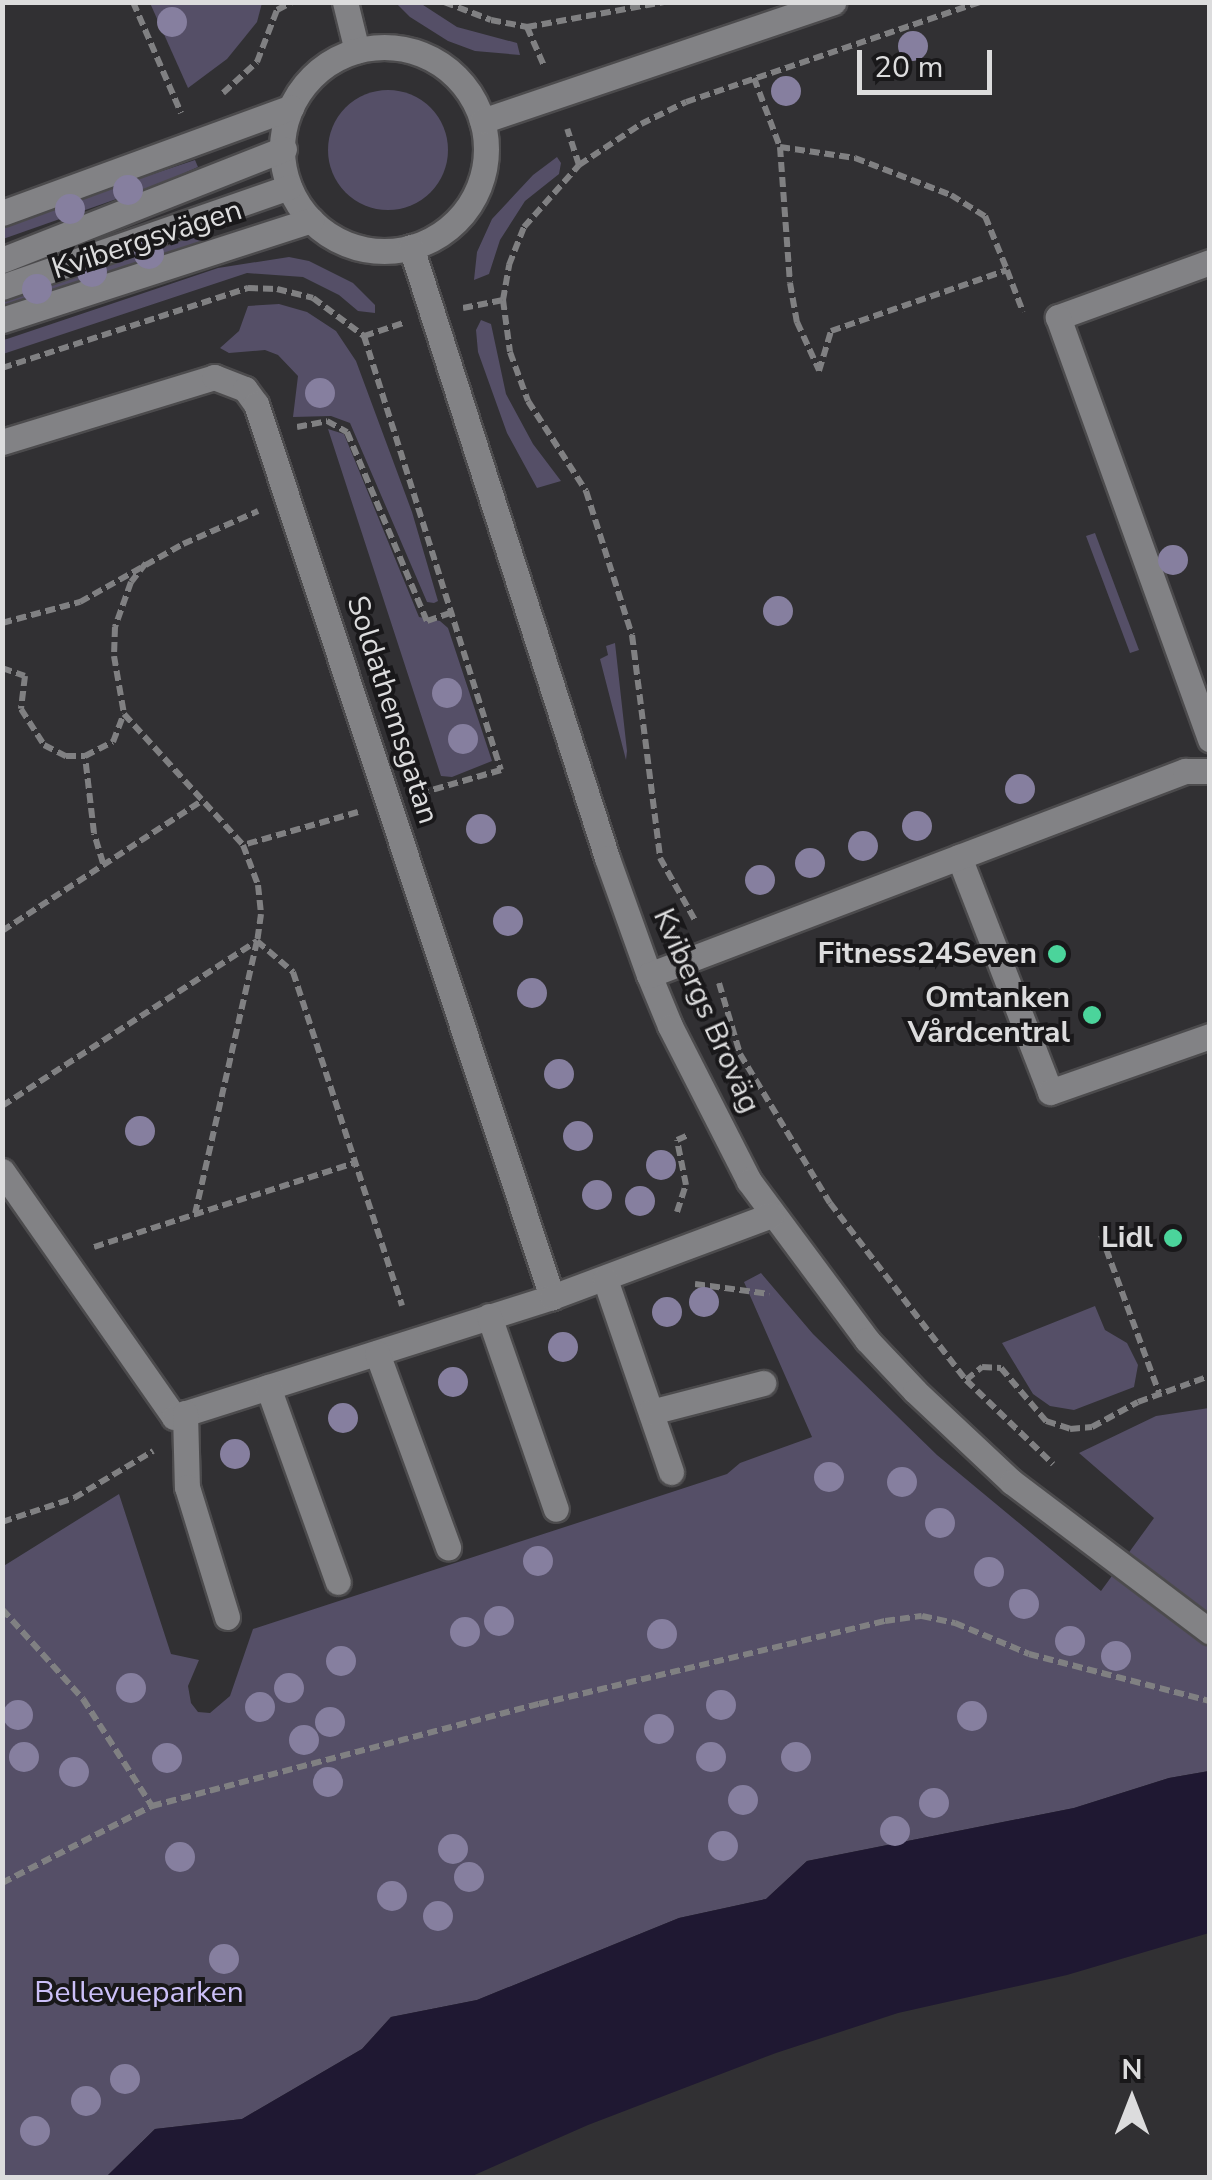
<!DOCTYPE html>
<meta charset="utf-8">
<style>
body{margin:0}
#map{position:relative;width:1212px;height:2180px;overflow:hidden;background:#313033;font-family:"Nunito Sans",sans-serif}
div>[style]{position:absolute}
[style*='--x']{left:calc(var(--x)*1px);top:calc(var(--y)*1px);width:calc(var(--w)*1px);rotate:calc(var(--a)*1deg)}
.green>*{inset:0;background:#554f67}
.round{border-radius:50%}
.water>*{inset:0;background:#1f1832}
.path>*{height:6px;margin-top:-3px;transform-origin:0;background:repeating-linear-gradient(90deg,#808082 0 10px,transparent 0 15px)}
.roads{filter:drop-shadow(2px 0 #4c4b4d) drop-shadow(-2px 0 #4c4b4d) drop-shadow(0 2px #4c4b4d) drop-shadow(0 -2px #4c4b4d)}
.minor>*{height:25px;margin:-12.5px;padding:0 12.5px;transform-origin:12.5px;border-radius:12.5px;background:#828285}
.minor>.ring{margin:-12.5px;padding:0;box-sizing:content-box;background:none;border:25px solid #828285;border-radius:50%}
.trees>*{width:30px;height:30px;margin:-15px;border-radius:50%;background:#867f9f}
.dots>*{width:28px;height:28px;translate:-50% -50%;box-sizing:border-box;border:5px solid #19181a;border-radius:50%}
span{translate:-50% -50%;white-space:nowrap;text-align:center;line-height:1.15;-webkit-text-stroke:8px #19181a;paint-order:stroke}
.street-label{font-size:30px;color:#dcdcdd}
.poi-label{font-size:30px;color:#dcdcdd;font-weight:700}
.right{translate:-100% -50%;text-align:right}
.park-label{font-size:30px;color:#ccc0f8}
.frame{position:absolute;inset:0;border:5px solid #dcdcdd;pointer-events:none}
.north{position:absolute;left:1082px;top:2050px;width:100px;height:100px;-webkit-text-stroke:8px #19181a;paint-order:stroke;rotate:0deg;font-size:28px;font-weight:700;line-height:40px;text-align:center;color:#dcdcdd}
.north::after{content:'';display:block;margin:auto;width:35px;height:45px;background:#dcdcdd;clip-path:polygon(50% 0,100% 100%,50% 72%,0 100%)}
.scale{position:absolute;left:857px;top:50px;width:135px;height:45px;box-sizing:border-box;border:5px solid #dcdcdd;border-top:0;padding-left:12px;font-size:30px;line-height:35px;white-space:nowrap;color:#dcdcdd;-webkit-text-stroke:8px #19181a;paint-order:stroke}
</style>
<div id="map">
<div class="green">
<div style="clip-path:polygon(150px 3px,262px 3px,257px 22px,227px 59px,188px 88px)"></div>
<div style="clip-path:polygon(396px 3px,420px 3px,457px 27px,517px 43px,520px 55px,475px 51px,448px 41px,410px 17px)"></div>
<div class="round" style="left:328px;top:90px;width:120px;height:120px"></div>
<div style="clip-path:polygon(557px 157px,561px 163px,559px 174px,525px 201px,500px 240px,489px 274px,474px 280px,477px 252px,492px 219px,533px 175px)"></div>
<div style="clip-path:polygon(195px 160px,198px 167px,162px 183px,3px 239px,3px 224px)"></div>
<div style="clip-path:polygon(206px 234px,208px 242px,3px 308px,2px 292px,159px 242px)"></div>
<div style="clip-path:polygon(289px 257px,309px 261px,353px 283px,375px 305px,375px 313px,358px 311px,339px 295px,303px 277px,247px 273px,3px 354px,3px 340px,7px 339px,218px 268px)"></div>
<div style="clip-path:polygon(279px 304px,307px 312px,336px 331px,356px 361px,412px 512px,438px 601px,434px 603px,427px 602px,350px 423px,331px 416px,293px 417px,298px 376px,278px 355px,265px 350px,229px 353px,220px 348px,239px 331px,248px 306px)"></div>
<div style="clip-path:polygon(481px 320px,491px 324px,506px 394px,533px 444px,561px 481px,537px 488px,507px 433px,478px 352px,476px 330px)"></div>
<div style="clip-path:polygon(328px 429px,344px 434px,419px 617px,440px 621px,448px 628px,492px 761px,452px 777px,441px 776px)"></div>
<div style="clip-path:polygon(1095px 533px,1139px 650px,1130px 653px,1086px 536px)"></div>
<div style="clip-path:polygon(615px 643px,627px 751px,626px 760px,600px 659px,608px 655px,606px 646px)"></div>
<div style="clip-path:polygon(761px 1273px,813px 1334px,937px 1455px,1101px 1591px,1154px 1518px,1079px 1453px,1156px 1416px,1209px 1408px,1209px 1771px,1169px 1778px,1074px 1808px,807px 1861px,766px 1899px,679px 1918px,477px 2000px,391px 2017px,362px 2049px,242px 2119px,155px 2129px,106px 2177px,3px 2177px,2px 1567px,119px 1494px,171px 1654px,199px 1660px,188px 1686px,191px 1703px,198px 1712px,210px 1713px,230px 1696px,253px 1629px,727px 1474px,740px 1463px,812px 1437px,744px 1282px)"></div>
<div style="clip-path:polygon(1095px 1306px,1105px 1330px,1127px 1343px,1138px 1365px,1134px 1387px,1074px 1410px,1050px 1406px,1033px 1394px,1002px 1343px)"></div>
</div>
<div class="water">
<div style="clip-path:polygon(1209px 1771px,1209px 1933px,1067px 1975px,898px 2013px,776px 2053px,588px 2125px,470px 2177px,106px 2177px,155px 2129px,242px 2119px,362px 2049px,391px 2017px,477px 2000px,679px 1918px,766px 1899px,807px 1861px,1074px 1808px,1169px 1778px)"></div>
</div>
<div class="path">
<div style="--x:133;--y:2;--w:121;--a:66.6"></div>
<div style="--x:444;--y:2;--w:50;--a:21"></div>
<div style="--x:491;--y:20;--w:37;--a:11"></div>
<div style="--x:527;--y:27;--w:43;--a:66.4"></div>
<div style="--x:527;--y:27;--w:139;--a:-10.3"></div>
<div style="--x:754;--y:78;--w:74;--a:69.4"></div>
<div style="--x:780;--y:147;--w:76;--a:8.3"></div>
<div style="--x:855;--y:158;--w:103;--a:21.1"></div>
<div style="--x:951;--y:195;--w:40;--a:32"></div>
<div style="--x:985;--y:216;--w:58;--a:67.8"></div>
<div style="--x:223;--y:93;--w:46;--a:-42.4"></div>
<div style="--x:257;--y:62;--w:56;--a:-69"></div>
<div style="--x:277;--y:10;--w:17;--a:-28"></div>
<div style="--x:780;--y:147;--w:136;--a:85.8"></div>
<div style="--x:790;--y:283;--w:40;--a:80"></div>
<div style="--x:797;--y:322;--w:53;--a:65.4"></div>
<div style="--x:579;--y:165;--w:74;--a:-33.5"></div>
<div style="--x:641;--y:124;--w:50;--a:-26.1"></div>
<div style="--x:686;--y:102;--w:310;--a:-18.8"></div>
<div style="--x:503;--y:300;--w:52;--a:82.3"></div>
<div style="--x:510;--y:352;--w:52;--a:69.8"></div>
<div style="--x:528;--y:401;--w:107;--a:57.2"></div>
<div style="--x:586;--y:491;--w:151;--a:72.3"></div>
<div style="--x:632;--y:635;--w:225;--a:82.8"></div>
<div style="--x:660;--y:858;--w:71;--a:60.6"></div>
<div style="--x:463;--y:308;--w:41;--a:-11.3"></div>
<div style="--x:503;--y:300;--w:36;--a:-80"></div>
<div style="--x:509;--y:265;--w:41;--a:-68.5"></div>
<div style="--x:524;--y:227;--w:83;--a:-48.4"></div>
<div style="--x:579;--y:165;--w:38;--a:-108"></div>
<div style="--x:364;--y:336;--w:455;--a:72.5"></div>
<div style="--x:501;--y:770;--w:86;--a:163.9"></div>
<div style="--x:2;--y:368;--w:259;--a:-18"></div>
<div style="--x:248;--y:288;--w:29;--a:2"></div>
<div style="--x:277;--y:289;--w:37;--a:14"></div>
<div style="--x:313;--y:298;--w:64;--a:36.7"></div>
<div style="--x:364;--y:336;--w:41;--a:-18.4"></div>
<div style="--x:819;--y:371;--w:42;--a:-73.3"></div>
<div style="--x:831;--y:331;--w:186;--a:-19.1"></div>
<div style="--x:1007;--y:270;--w:45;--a:69.1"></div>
<div style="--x:297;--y:427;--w:31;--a:-11"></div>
<div style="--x:327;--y:421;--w:23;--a:29"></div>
<div style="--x:347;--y:432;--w:205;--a:67.1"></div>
<div style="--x:427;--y:621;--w:24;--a:-19"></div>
<div style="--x:146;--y:563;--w:24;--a:128"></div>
<div style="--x:131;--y:582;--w:48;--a:109.6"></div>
<div style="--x:115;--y:627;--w:29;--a:92"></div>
<div style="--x:114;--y:656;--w:59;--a:80.2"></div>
<div style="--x:124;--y:714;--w:177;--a:47.7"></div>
<div style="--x:2;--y:623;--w:81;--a:-15.1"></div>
<div style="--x:80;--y:602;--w:118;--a:-29.4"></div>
<div style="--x:183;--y:544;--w:82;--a:-23.7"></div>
<div style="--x:2;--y:668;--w:24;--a:19"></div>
<div style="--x:25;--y:676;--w:33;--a:97"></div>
<div style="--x:21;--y:709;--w:43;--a:57.4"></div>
<div style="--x:44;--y:745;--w:25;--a:27"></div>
<div style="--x:66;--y:756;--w:19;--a:0"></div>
<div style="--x:358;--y:812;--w:120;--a:164"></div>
<div style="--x:243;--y:845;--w:43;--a:69.4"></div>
<div style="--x:258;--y:885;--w:29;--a:84"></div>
<div style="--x:261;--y:914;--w:27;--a:98"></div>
<div style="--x:257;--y:941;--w:48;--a:40.7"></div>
<div style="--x:293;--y:972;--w:351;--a:71.9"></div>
<div style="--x:103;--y:863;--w:31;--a:-107"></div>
<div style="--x:94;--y:833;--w:78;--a:-96.7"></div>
<div style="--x:85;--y:756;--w:31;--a:-27"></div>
<div style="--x:113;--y:742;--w:30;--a:-69"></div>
<div style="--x:2;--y:931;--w:240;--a:-33.1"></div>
<div style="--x:719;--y:983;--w:74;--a:73.5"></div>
<div style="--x:740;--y:1054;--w:174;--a:58.9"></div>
<div style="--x:830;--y:1203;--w:223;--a:52.5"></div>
<div style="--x:966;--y:1380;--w:121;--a:44"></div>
<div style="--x:2;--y:1106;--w:304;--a:-32.9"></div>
<div style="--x:257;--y:941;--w:279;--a:102.8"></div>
<div style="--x:677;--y:1212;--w:28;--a:-72"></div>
<div style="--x:686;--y:1185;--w:46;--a:-101.3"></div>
<div style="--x:677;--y:1140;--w:12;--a:-24"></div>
<div style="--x:1101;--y:1235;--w:168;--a:69.8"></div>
<div style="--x:94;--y:1247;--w:273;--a:-17.9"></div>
<div style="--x:695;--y:1284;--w:75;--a:7.7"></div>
<div style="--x:966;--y:1380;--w:21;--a:-39"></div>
<div style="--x:982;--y:1367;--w:19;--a:3"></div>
<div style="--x:1001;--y:1368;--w:70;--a:49.7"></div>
<div style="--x:1046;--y:1421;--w:25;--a:18"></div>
<div style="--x:1070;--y:1429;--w:22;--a:-5"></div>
<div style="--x:1092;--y:1427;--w:52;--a:-28.5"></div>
<div style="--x:1138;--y:1402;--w:77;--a:-19.9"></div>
<div style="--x:2;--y:1522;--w:76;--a:-18.4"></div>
<div style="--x:74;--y:1498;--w:92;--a:-30.7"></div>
<div style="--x:2;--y:1609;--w:121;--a:48"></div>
<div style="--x:83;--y:1699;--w:127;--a:57.2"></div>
<div style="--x:2;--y:1883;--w:169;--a:-27.2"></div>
<div style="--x:152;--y:1806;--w:400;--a:-14.8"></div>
<div style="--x:539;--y:1704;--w:356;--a:-13.5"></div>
<div style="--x:885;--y:1621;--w:37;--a:-8"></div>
<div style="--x:922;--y:1616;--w:34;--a:12"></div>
<div style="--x:955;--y:1623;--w:80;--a:22.7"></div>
<div style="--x:1029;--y:1654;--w:187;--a:14.6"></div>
</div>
<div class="roads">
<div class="minor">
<div style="--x:345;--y:2;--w:50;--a:76.2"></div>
<div class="ring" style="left:282px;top:47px;width:179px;height:179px"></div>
<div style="--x:482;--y:121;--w:371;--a:-18.7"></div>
<div style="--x:2;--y:213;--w:308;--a:-20.1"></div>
<div style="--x:411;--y:247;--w:642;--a:72.21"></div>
<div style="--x:607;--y:858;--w:124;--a:70.3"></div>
<div style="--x:649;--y:975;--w:55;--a:67.6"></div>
<div style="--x:670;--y:1026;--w:174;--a:63"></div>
<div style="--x:749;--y:1181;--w:198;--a:53.4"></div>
<div style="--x:867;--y:1340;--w:70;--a:46.7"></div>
<div style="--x:915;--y:1391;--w:133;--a:43.2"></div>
<div style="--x:1012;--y:1482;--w:248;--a:37.1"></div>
<div style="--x:2;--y:260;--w:303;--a:-21.5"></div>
<div style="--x:1210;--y:262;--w:162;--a:160.1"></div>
<div style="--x:1058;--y:317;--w:449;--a:70.2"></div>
<div style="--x:2;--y:287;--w:304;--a:-19.2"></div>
<div style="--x:2;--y:320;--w:325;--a:-17.9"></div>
<div style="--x:2;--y:442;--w:222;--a:-17"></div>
<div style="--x:214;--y:377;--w:33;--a:21"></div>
<div style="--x:245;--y:389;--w:19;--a:54"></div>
<div style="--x:256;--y:404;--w:941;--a:71.66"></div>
<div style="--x:959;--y:857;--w:252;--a:68.8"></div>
<div style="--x:1050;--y:1092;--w:170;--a:-19.3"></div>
<div style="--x:649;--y:975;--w:574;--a:-20.84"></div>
<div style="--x:1185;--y:771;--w:25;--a:0"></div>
<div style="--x:2;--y:1171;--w:300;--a:55"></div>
<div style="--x:174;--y:1417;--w:397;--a:-17.6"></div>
<div style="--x:552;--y:1297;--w:234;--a:-20.5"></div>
<div style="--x:605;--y:1279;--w:204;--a:71.1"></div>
<div style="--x:489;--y:1316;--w:204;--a:70.9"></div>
<div style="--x:377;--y:1353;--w:207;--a:69.9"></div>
<div style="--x:268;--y:1387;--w:207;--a:70.3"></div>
<div style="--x:651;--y:1412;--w:116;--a:-14.5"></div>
<div style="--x:185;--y:1413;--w:74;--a:88.5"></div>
<div style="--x:187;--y:1487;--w:136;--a:72.9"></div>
</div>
</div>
<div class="trees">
<div style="left:172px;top:22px"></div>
<div style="left:913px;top:46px"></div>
<div style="left:786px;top:91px"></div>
<div style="left:128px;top:190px"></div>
<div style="left:70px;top:209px"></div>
<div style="left:149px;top:254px"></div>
<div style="left:92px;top:272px"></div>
<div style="left:37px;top:289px"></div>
<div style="left:320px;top:393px"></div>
<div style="left:1173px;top:560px"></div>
<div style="left:778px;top:611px"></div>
<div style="left:447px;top:693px"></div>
<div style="left:463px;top:739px"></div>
<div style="left:1020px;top:789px"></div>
<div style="left:917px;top:826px"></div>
<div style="left:481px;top:829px"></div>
<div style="left:863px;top:846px"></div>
<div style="left:810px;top:863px"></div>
<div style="left:760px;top:880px"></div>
<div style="left:508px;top:921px"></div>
<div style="left:532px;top:993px"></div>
<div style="left:559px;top:1074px"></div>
<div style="left:140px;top:1131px"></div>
<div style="left:578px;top:1136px"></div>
<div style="left:661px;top:1165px"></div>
<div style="left:597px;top:1195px"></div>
<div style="left:640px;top:1201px"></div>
<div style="left:704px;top:1302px"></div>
<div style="left:667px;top:1312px"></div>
<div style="left:563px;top:1347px"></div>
<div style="left:453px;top:1382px"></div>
<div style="left:343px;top:1418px"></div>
<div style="left:235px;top:1454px"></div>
<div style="left:829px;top:1477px"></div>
<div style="left:902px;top:1482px"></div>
<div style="left:940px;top:1523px"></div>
<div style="left:538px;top:1561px"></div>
<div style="left:989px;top:1572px"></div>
<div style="left:1024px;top:1604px"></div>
<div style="left:499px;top:1621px"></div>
<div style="left:465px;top:1632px"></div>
<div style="left:662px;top:1634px"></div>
<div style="left:1070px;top:1641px"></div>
<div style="left:1116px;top:1656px"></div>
<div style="left:341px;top:1661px"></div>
<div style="left:131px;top:1688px"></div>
<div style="left:289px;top:1688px"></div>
<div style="left:721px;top:1705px"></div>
<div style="left:260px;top:1707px"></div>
<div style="left:18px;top:1715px"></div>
<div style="left:972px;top:1716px"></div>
<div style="left:330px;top:1722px"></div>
<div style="left:659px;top:1729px"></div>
<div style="left:304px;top:1740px"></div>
<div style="left:24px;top:1757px"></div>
<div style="left:711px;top:1757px"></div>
<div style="left:796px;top:1757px"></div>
<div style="left:167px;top:1758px"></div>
<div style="left:74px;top:1772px"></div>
<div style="left:328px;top:1782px"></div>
<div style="left:743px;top:1800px"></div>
<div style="left:934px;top:1803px"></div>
<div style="left:895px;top:1831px"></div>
<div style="left:723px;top:1846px"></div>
<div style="left:453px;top:1849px"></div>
<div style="left:180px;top:1857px"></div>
<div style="left:469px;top:1877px"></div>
<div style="left:392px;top:1896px"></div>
<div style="left:438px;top:1916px"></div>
<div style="left:224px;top:1959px"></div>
<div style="left:125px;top:2079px"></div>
<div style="left:86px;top:2101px"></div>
<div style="left:35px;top:2131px"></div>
</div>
<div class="dots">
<div style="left:1057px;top:954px;background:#4bd49b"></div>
<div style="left:1092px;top:1015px;background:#4bd49b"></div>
<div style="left:1173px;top:1238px;background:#4bd49b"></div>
</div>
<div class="street-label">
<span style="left:147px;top:240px;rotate:-18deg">Kvibergsvägen</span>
<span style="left:392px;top:710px;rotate:72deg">Soldathemsgatan</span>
<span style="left:706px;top:1011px;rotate:66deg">Kvibergs Broväg</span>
</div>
<div class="poi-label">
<span class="right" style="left:1037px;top:954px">Fitness24Seven</span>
<span class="right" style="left:1070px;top:1015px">Omtanken<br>Vårdcentral</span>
<span class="right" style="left:1153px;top:1238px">Lidl</span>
</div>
<div class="park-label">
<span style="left:139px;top:1993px">Bellevueparken</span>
</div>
<div class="frame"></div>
<div class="north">N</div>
<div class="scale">20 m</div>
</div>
